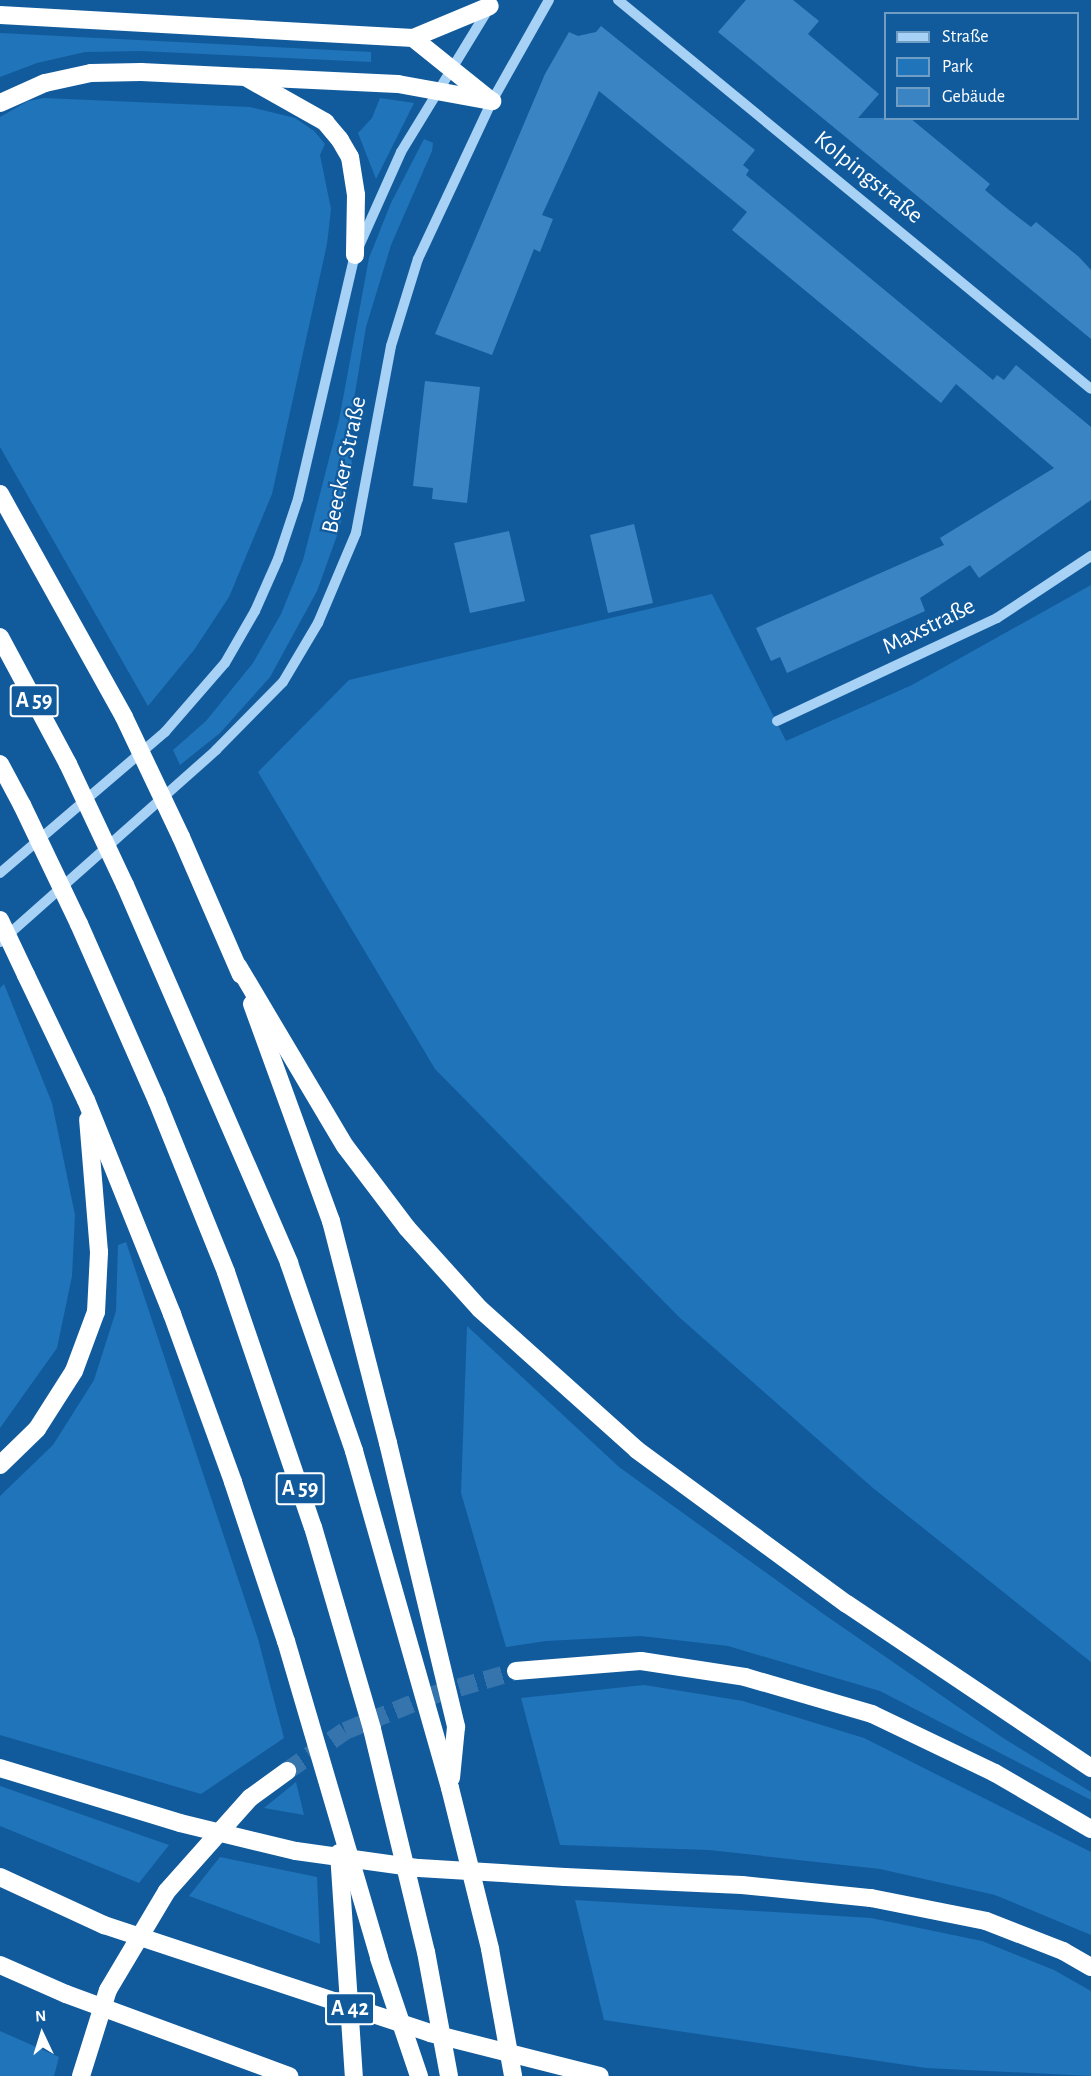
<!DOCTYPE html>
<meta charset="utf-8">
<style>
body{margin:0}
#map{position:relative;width:1091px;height:2076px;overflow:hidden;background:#115b9d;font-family:"Alegreya Sans",sans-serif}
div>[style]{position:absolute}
.green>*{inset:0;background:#2074ba}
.building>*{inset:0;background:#3a84c4}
.highway-tunnel>*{height:18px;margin-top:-9px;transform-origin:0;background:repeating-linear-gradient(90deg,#3574ac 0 18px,transparent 0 27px)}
.minor>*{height:10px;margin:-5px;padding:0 5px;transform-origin:5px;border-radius:5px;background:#a7d1f5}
.highway>*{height:18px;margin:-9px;padding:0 9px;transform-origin:9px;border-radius:9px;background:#fff}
.highway-bridge>*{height:18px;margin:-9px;padding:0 9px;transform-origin:9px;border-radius:9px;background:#fff}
span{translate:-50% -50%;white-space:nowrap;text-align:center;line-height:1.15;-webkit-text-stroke:4.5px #115b9d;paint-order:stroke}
.shield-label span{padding:2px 4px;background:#115b9d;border:2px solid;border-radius:4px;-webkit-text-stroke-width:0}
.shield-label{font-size:22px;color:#fff;font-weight:700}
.street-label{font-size:24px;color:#fff}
.legend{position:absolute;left:884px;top:12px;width:195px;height:108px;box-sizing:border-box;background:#115b9d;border:2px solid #709dc4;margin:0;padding:8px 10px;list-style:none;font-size:18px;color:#fff}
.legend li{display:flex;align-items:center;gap:12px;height:30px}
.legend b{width:30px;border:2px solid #709dc4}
.north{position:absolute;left:12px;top:2004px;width:60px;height:60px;-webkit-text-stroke:4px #115b9d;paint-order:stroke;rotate:356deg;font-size:16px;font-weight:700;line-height:24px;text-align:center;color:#fff}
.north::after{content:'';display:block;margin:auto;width:21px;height:27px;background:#fff;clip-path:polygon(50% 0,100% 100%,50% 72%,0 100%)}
</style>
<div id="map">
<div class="green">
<i style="clip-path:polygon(0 33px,371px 52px,371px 62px,140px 51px,85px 52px,37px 63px,0 77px)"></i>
<i style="clip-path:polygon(44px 98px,250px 107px,295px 118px,314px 131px,325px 144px,320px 155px,331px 209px,327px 244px,272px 494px,229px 597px,194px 650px,148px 706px,0 447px,0 117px,28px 101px)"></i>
<i style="clip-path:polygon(380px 98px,414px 103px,376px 179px,358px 133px,372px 118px)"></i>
<i style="clip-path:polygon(424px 139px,433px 143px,432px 151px,391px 245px,366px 327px,351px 417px,352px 473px,339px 530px,317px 591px,270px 677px,220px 733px,180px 765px,173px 750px,206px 721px,253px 663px,281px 614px,303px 560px,339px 420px,369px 258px,391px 203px)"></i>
<i style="clip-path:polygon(1091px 585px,1091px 1662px,873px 1488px,679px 1317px,435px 1069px,258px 772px,349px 680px,712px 594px,786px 741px,912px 685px)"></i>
<i style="clip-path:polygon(4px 984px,52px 1103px,75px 1215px,72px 1276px,57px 1348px,0 1428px,0 988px)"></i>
<i style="clip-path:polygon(126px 1242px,258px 1639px,284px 1738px,201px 1794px,0 1735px,0 1496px,53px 1445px,94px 1380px,116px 1311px,118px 1245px)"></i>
<i style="clip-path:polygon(467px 1326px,619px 1467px,822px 1613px,1003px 1738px,1091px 1792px,1091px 1800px,880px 1691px,728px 1646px,641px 1636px,546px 1641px,506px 1647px,461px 1493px)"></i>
<i style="clip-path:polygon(644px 1685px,743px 1701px,864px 1738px,1091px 1852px,1091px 1935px,995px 1895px,880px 1869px,709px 1850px,560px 1845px,521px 1698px)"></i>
<i style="clip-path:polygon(296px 1782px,304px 1815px,264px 1808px)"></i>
<i style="clip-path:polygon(0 1786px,169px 1845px,139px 1883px,0 1826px)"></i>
<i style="clip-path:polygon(220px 1857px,317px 1877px,320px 1944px,189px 1896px)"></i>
<i style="clip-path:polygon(575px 1900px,871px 1918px,982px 1941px,1054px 1970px,1091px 1991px,1091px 2076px,926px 2068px,604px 2020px)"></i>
<i style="clip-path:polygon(0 2031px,59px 2057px,54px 2076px,0 2076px)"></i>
</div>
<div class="building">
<i style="clip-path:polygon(746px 0,793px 0,819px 21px,808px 34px,879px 94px,858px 118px,910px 118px,990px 184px,985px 190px,1009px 210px,1031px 227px,1036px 222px,1079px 257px,1091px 270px,1091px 339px,718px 32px)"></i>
<i style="clip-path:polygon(601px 26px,755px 150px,743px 165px,749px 170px,746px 175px,993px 380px,997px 375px,1004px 380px,1016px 365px,1091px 427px,1091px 500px,979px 578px,970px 565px,920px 598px,925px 611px,787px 673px,780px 657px,771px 661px,756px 628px,944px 545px,940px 538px,1054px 468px,956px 384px,941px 403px,732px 230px,747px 212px,599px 91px,542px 215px,553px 219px,540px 252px,534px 249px,492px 355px,435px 334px,545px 74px,569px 32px,578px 36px,596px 32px)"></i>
<i style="clip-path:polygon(425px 381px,480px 387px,467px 503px,432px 499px,433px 488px,413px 486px)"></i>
<i style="clip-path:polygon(634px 524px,653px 603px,608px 613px,590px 535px)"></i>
<i style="clip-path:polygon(509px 531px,525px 601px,470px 613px,454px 543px)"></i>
</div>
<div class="highway-tunnel">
<i style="left:287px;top:1771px;width:70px;rotate:-34.6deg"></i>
<i style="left:345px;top:1731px;width:95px;rotate:-22.2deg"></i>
<i style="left:433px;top:1695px;width:86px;rotate:-16.1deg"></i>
</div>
<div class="minor">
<i style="left:618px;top:0;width:612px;rotate:39.43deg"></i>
<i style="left:777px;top:721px;width:243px;rotate:-25.1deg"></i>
<i style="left:997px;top:618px;width:113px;rotate:-33.4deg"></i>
<i style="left:0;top:873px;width:217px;rotate:-40.5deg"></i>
<i style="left:165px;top:732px;width:91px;rotate:-49deg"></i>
<i style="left:225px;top:663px;width:60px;rotate:-60deg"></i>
<i style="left:255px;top:611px;width:57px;rotate:-66.1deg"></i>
<i style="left:278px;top:559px;width:63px;rotate:-71.6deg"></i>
<i style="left:298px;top:499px;width:251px;rotate:-76.9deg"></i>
<i style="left:355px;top:255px;width:113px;rotate:-65.9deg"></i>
<i style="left:401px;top:152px;width:171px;rotate:-58.6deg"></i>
<i style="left:0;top:942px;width:289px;rotate:-41.6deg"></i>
<i style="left:216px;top:750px;width:95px;rotate:-45.4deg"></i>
<i style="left:283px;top:682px;width:69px;rotate:-59.3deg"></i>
<i style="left:318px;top:623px;width:98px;rotate:-67.1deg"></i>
<i style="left:356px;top:533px;width:190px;rotate:-79.4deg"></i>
<i style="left:391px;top:346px;width:91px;rotate:-72.8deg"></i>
<i style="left:418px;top:259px;width:174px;rotate:-64.9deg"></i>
<i style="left:492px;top:101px;width:116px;rotate:-60.6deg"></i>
</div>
<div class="highway">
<i style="left:0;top:15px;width:414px;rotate:3.2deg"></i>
<i style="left:413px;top:38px;width:83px;rotate:-22.6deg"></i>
<i style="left:413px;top:38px;width:99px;rotate:38.8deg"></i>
<i style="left:247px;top:78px;width:90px;rotate:29.4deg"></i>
<i style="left:325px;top:122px;width:23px;rotate:50deg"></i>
<i style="left:340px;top:140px;width:20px;rotate:60deg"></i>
<i style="left:350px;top:157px;width:38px;rotate:81deg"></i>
<i style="left:356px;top:195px;width:60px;rotate:91deg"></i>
<i style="left:0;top:103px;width:49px;rotate:-24deg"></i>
<i style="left:45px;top:83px;width:47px;rotate:-12.3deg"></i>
<i style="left:91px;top:73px;width:50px;rotate:-1.1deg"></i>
<i style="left:141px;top:72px;width:257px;rotate:2.7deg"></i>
<i style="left:398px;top:84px;width:96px;rotate:10.3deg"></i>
<i style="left:0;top:494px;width:255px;rotate:60.9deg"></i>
<i style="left:0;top:637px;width:144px;rotate:61.8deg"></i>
<i style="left:0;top:764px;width:47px;rotate:61.8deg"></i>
<i style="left:181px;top:837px;width:150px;rotate:66.5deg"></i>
<i style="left:125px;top:885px;width:412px;rotate:66.5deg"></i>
<i style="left:289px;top:1263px;width:199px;rotate:70.9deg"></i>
<i style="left:354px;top:1451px;width:350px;rotate:74.1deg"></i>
<i style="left:450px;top:1788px;width:166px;rotate:76deg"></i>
<i style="left:490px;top:1949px;width:129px;rotate:79.7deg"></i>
<i style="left:79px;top:924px;width:193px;rotate:66.2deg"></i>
<i style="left:157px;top:1101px;width:184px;rotate:68deg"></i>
<i style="left:226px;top:1272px;width:269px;rotate:71.2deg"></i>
<i style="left:313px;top:1527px;width:210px;rotate:73.7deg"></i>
<i style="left:372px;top:1729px;width:229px;rotate:76.4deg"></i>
<i style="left:426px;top:1952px;width:126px;rotate:79.5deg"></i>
<i style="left:238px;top:966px;width:209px;rotate:59.3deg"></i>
<i style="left:345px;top:1146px;width:103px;rotate:52.9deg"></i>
<i style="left:407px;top:1228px;width:109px;rotate:48deg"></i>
<i style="left:480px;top:1309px;width:211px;rotate:41.9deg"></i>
<i style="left:637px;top:1450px;width:260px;rotate:36.3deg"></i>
<i style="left:847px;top:1604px;width:294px;rotate:33.9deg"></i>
<i style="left:26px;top:975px;width:139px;rotate:64.4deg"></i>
<i style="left:86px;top:1100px;width:231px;rotate:68.1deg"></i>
<i style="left:172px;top:1314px;width:179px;rotate:70deg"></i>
<i style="left:233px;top:1482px;width:168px;rotate:71.6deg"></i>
<i style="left:286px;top:1641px;width:330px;rotate:73.6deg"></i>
<i style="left:379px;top:1958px;width:125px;rotate:71.3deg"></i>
<i style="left:252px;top:1004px;width:231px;rotate:70deg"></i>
<i style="left:331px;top:1221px;width:229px;rotate:75.6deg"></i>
<i style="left:388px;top:1443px;width:292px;rotate:76.5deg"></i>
<i style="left:456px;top:1727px;width:51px;rotate:95.6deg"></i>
<i style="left:0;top:1465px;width:52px;rotate:-44.2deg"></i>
<i style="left:37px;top:1429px;width:69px;rotate:-57.5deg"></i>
<i style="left:74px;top:1371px;width:63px;rotate:-69.6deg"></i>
<i style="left:96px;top:1312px;width:60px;rotate:-87.1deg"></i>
<i style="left:99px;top:1252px;width:133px;rotate:-94.7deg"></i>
<i style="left:516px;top:1671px;width:125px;rotate:-4.6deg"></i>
<i style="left:641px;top:1661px;width:105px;rotate:8.7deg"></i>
<i style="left:745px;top:1677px;width:132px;rotate:16.2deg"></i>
<i style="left:872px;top:1714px;width:136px;rotate:25.6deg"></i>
<i style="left:995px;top:1773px;width:111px;rotate:30.3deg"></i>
<i style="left:0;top:1768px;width:188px;rotate:17deg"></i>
<i style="left:339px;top:1853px;width:224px;rotate:86.2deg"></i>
<i style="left:0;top:1877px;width:115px;rotate:24.8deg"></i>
<i style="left:565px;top:1877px;width:177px;rotate:2.6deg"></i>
<i style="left:742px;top:1885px;width:130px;rotate:5.8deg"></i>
<i style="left:871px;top:1898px;width:117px;rotate:11.3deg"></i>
<i style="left:986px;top:1921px;width:83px;rotate:21.3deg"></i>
<i style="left:1063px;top:1951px;width:32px;rotate:30deg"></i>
<i style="left:0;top:1965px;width:72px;rotate:23.7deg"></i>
<i style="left:81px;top:2076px;width:90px;rotate:-72.6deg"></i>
<i style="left:108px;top:1990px;width:115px;rotate:-59.2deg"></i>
<i style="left:167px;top:1891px;width:125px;rotate:-48.3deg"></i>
<i style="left:250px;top:1798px;width:46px;rotate:-36.1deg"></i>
</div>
<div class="highway-bridge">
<i style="left:124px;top:717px;width:133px;rotate:64.6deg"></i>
<i style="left:68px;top:764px;width:134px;rotate:64.8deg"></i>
<i style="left:22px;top:805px;width:132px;rotate:64.4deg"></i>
<i style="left:0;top:920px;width:61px;rotate:64.7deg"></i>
<i style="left:180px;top:1823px;width:119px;rotate:13.6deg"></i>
<i style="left:296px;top:1851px;width:124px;rotate:7.9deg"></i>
<i style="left:419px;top:1868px;width:146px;rotate:3.5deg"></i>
<i style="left:104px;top:1925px;width:343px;rotate:18.3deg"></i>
<i style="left:430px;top:2033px;width:175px;rotate:14.2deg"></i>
<i style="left:66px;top:1994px;width:238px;rotate:20.2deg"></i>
</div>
<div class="shield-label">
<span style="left:34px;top:701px">A 59</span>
<span style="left:300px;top:1489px">A 59</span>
<span style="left:350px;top:2009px">A 42</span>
</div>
<div class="street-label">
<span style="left:868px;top:178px;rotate:39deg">Kolpingstraße</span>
<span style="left:345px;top:465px;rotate:-78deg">Beecker Straße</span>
<span style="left:929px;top:627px;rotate:-26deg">Maxstraße</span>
</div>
<ul class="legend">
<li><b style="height:8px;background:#a7d1f5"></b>Straße</li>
<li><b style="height:16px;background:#2074ba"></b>Park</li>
<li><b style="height:16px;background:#3a84c4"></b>Gebäude</li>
</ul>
<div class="north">N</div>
</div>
